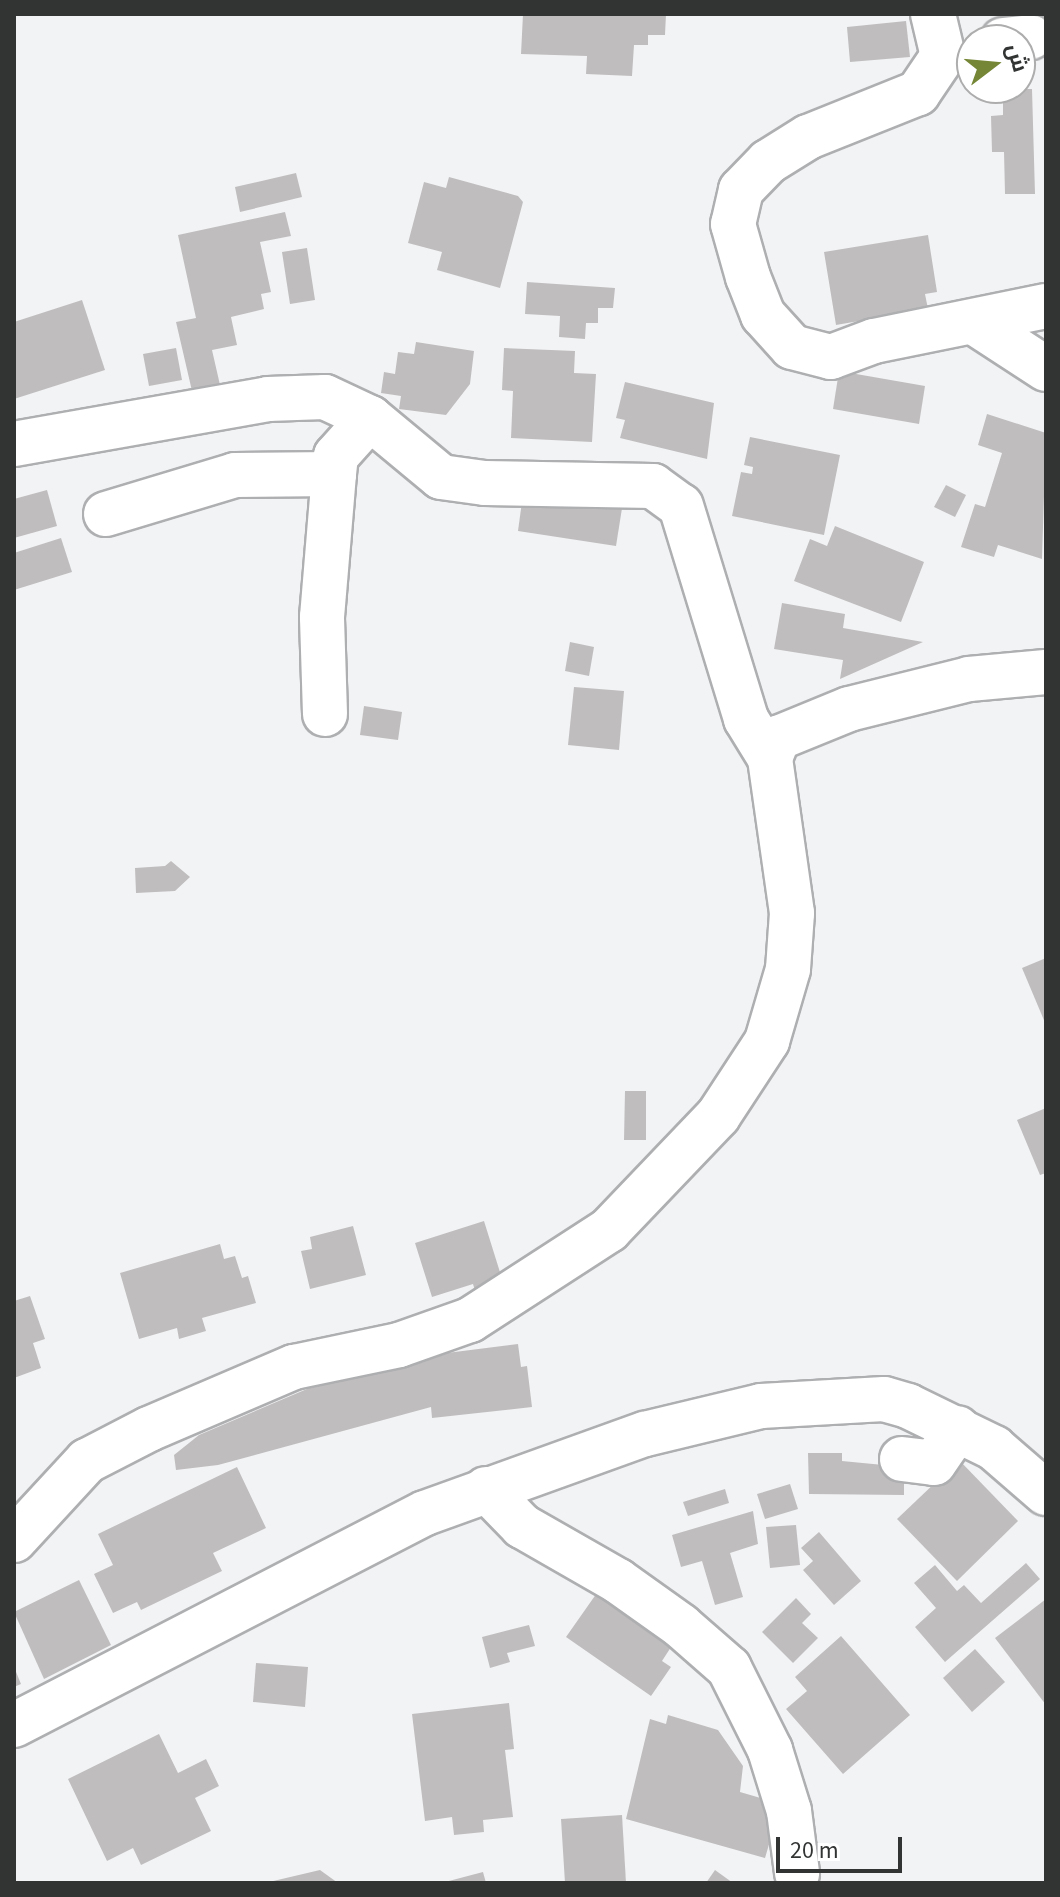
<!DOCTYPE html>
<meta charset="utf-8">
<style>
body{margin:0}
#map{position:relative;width:1060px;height:1897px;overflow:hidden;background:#f2f3f5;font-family:"Source Sans 3",Cairo,sans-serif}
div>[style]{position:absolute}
.building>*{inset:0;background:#c0bdbe}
.roads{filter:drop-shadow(2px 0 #aeafb1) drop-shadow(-2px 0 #aeafb1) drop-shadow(0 2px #aeafb1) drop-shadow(0 -2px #aeafb1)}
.street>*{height:44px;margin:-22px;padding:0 22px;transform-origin:22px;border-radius:22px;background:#fff}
.secondary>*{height:44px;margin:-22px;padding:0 22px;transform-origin:22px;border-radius:22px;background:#fff}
span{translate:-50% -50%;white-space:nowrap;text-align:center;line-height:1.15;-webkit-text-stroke:8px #fff;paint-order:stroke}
.frame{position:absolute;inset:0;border:16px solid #323333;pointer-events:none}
.north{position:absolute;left:956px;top:24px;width:80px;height:80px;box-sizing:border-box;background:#fff;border:2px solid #adadad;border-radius:50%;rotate:74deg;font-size:22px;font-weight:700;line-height:32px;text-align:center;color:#323333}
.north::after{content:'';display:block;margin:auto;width:28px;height:36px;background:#758636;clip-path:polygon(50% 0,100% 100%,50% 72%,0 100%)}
.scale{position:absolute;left:776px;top:1837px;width:126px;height:36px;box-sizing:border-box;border:4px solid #323333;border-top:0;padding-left:10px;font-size:24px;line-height:28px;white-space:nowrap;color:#323333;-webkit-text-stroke:6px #fff;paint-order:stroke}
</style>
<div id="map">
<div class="building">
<i style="clip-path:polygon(523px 14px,666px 14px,665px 35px,648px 35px,648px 45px,634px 45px,632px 76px,586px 74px,587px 56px,521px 54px)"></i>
<i style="clip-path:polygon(906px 21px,910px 57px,850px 62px,847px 27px)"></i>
<i style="clip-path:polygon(1003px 89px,1032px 89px,1035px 194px,1005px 194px,1004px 152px,992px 152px,991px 116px,1003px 115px)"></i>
<i style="clip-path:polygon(296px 173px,302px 197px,240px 212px,235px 187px)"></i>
<i style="clip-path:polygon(449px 177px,518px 196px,523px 202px,500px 288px,437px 270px,442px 252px,408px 243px,424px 182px,446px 188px)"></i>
<i style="clip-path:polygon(285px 212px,291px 236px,260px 242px,271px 292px,261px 294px,264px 309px,231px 317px,237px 345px,212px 350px,220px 385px,192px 391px,176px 322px,196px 318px,178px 235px)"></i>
<i style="clip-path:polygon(928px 235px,937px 292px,925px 294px,928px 309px,836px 325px,824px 252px)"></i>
<i style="clip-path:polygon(307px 248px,315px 300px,290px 304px,282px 252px)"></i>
<i style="clip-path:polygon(527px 282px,615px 288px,613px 308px,598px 308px,598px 323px,586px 323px,585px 339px,559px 337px,560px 316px,525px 314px)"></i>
<i style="clip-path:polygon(82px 300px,105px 370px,14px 399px,14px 322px)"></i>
<i style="clip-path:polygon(416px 342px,474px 351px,470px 384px,446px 415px,399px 409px,401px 396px,381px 393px,384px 372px,395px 374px,398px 352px,414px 354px)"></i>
<i style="clip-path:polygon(176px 348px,182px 380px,149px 386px,143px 354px)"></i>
<i style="clip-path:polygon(504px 348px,575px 351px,574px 373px,596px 374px,592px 442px,511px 438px,513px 391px,502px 390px)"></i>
<i style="clip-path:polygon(839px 371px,925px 386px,919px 424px,833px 409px)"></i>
<i style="clip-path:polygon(625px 382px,714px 403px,707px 459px,620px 438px,625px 420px,616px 418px)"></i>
<i style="clip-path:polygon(987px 414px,1046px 433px,1042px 559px,998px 545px,994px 557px,961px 547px,975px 504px,985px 507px,1002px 453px,978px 445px)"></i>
<i style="clip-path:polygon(750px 437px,840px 455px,824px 535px,732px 516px,741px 472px,752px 474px,753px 467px,744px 465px)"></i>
<i style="clip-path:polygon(946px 485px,966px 495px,955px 517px,934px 507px)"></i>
<i style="clip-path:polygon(524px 487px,623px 502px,616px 546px,518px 531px)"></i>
<i style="clip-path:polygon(47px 490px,57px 526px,14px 538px,14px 499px)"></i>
<i style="clip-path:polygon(835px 526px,924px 562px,901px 622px,794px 581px,810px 539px,827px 546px)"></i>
<i style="clip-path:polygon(61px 538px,72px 572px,14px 590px,14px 553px)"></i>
<i style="clip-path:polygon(782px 603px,845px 614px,843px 628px,923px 642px,840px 679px,843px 660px,774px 649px)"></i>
<i style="clip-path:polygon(570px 642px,594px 647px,589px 676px,565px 671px)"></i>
<i style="clip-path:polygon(574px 687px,624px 691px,619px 750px,568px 745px)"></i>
<i style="clip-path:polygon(364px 706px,402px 712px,398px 740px,360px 735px)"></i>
<i style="clip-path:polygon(171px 861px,190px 877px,175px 891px,136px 893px,135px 868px,165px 866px)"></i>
<i style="clip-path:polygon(1046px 958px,1046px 1025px,1022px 968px)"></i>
<i style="clip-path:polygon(625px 1091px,646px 1091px,646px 1140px,624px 1140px)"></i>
<i style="clip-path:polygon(1046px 1108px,1046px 1173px,1040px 1175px,1017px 1120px)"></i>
<i style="clip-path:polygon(484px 1221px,504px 1285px,476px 1294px,473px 1284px,432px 1297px,415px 1243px)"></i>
<i style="clip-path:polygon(353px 1226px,366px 1275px,310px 1289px,301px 1251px,312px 1249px,310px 1237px)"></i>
<i style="clip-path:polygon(220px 1244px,224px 1259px,235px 1256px,242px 1278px,248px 1276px,256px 1303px,202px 1318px,206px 1331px,179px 1339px,177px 1328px,139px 1339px,120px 1273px)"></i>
<i style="clip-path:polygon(30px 1296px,45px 1339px,33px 1343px,41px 1368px,14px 1378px,14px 1301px)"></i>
<i style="clip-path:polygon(518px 1344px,521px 1367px,527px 1366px,532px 1407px,432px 1418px,431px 1407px,218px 1465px,176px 1470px,174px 1455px,199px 1435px,368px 1363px)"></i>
<i style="clip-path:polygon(808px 1453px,842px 1453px,842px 1461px,904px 1467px,904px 1495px,809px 1494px)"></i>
<i style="clip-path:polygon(959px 1460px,1018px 1521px,957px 1581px,897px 1519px)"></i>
<i style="clip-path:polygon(237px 1467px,266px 1528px,213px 1553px,222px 1571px,141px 1610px,137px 1602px,113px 1613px,94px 1574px,113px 1565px,98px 1534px)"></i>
<i style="clip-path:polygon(790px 1484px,798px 1509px,765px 1519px,757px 1494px)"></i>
<i style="clip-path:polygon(725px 1489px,729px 1503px,688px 1516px,683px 1502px)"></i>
<i style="clip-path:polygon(753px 1511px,758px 1544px,730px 1553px,743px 1597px,715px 1605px,702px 1561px,681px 1567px,672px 1535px)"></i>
<i style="clip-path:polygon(796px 1525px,800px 1565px,770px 1568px,766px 1527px)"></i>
<i style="clip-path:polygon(819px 1532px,861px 1581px,834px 1605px,803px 1570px,813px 1561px,801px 1548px)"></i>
<i style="clip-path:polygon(1026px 1563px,1040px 1579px,945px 1662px,915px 1627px,936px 1608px,914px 1583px,935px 1565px,957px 1591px,964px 1585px,981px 1603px)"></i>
<i style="clip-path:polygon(79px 1580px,111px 1645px,44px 1679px,14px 1612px)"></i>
<i style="clip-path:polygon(599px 1590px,673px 1644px,662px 1661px,671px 1667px,651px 1696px,566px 1637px)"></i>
<i style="clip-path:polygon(796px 1598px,811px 1614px,802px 1623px,818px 1638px,793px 1663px,762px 1632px)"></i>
<i style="clip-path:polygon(1046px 1599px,1046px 1705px,995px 1638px)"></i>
<i style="clip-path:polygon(529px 1625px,535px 1646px,507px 1653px,510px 1662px,490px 1668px,482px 1637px)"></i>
<i style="clip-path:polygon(841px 1636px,910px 1715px,843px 1774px,786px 1709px,807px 1691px,795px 1677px)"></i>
<i style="clip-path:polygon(975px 1649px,1005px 1682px,972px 1712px,943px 1678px)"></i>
<i style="clip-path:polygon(256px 1663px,308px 1667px,305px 1707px,253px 1702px)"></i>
<i style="clip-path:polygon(14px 1667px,21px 1684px,14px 1687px)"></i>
<i style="clip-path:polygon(509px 1703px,514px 1749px,505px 1750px,513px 1817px,483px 1820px,484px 1832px,454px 1835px,452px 1817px,425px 1821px,412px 1714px)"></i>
<i style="clip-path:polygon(668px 1715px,718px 1730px,743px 1766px,740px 1792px,781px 1804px,765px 1858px,626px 1819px,650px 1719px,666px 1724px)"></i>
<i style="clip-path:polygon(159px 1734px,178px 1773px,206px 1759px,219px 1786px,195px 1798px,211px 1831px,141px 1865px,133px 1848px,107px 1861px,68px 1779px)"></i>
<i style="clip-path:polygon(622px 1815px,626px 1883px,565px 1883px,561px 1819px)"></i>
<i style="clip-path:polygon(320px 1870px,338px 1883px,270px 1883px,269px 1882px)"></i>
<i style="clip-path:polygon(715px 1870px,733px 1883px,706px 1883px)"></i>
<i style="clip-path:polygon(483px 1872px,486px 1883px,445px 1883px,445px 1882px)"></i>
</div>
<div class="roads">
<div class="street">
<i style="left:933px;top:14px;width:43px;rotate:76.6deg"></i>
<i style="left:943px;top:56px;width:45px;rotate:124deg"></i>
<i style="left:918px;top:93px;width:118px;rotate:158.2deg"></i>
<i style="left:808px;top:137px;width:47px;rotate:148deg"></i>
<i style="left:768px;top:162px;width:39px;rotate:134deg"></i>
<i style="left:741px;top:190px;width:35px;rotate:103deg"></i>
<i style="left:733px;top:224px;width:55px;rotate:74.2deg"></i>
<i style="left:748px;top:277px;width:41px;rotate:68.5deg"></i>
<i style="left:763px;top:315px;width:43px;rotate:47.8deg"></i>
<i style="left:792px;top:347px;width:40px;rotate:14.4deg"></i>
<i style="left:831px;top:357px;width:46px;rotate:-20.4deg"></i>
<i style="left:874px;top:341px;width:176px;rotate:-11.5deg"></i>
<i style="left:1003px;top:40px;width:28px;rotate:-6deg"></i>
<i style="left:977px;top:324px;width:82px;rotate:33.1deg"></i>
<i style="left:14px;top:444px;width:258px;rotate:-10deg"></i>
<i style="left:268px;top:399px;width:57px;rotate:-2deg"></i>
<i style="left:325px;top:397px;width:50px;rotate:25deg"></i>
<i style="left:370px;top:418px;width:92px;rotate:39.7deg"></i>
<i style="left:441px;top:477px;width:44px;rotate:7.8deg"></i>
<i style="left:485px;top:483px;width:168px;rotate:1deg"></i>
<i style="left:653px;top:486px;width:34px;rotate:36deg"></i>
<i style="left:681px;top:506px;width:223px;rotate:73deg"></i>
<i style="left:746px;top:719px;width:46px;rotate:58.4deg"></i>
<i style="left:106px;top:514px;width:135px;rotate:-16.8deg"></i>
<i style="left:235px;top:475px;width:99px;rotate:-0.6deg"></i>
<i style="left:334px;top:474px;width:18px;rotate:-84deg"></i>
<i style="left:336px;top:456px;width:51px;rotate:-48.2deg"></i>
<i style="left:325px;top:714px;width:97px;rotate:-91.8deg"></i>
<i style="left:322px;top:617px;width:144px;rotate:-85.2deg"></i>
<i style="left:902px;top:1459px;width:32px;rotate:7deg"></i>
<i style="left:934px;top:1463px;width:42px;rotate:-55.6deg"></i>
<i style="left:486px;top:1489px;width:52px;rotate:45.8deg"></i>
<i style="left:522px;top:1526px;width:111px;rotate:29.8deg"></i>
<i style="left:618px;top:1581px;width:77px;rotate:35.5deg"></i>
<i style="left:681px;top:1626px;width:64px;rotate:41.2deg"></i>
<i style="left:729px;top:1668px;width:92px;rotate:63.4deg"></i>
<i style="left:770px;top:1750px;width:64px;rotate:72.7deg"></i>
<i style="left:789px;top:1811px;width:63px;rotate:82.6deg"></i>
<i style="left:14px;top:1540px;width:108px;rotate:-47.3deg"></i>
<i style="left:87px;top:1461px;width:70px;rotate:-27.3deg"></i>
<i style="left:149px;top:1429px;width:158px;rotate:-23.2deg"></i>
<i style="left:294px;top:1367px;width:107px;rotate:-11.8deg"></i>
<i style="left:399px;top:1345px;width:75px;rotate:-19.4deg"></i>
<i style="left:470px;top:1320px;width:166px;rotate:-32.9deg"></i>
<i style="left:609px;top:1230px;width:158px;rotate:-46.3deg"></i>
<i style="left:718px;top:1116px;width:90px;rotate:-56.8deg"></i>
<i style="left:767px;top:1041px;width:75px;rotate:-73.7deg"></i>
<i style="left:788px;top:969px;width:56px;rotate:-85.9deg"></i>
<i style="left:792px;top:913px;width:157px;rotate:-98.1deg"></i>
<i style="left:770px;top:758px;width:22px;rotate:-68deg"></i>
<i style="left:778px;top:738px;width:77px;rotate:-22.2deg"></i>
<i style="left:849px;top:709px;width:124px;rotate:-14deg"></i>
<i style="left:969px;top:679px;width:77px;rotate:-5.2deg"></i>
</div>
<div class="secondary">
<i style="left:14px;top:1725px;width:462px;rotate:-27.3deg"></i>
<i style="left:425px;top:1513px;width:234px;rotate:-19.8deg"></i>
<i style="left:645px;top:1434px;width:119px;rotate:-13.6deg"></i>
<i style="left:761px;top:1406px;width:123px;rotate:-3.3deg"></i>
<i style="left:884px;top:1399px;width:25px;rotate:16deg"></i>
<i style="left:908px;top:1406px;width:96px;rotate:26deg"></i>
<i style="left:994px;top:1448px;width:69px;rotate:40.9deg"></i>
</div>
</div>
<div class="frame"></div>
<div class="north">ش</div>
<div class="scale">20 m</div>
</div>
